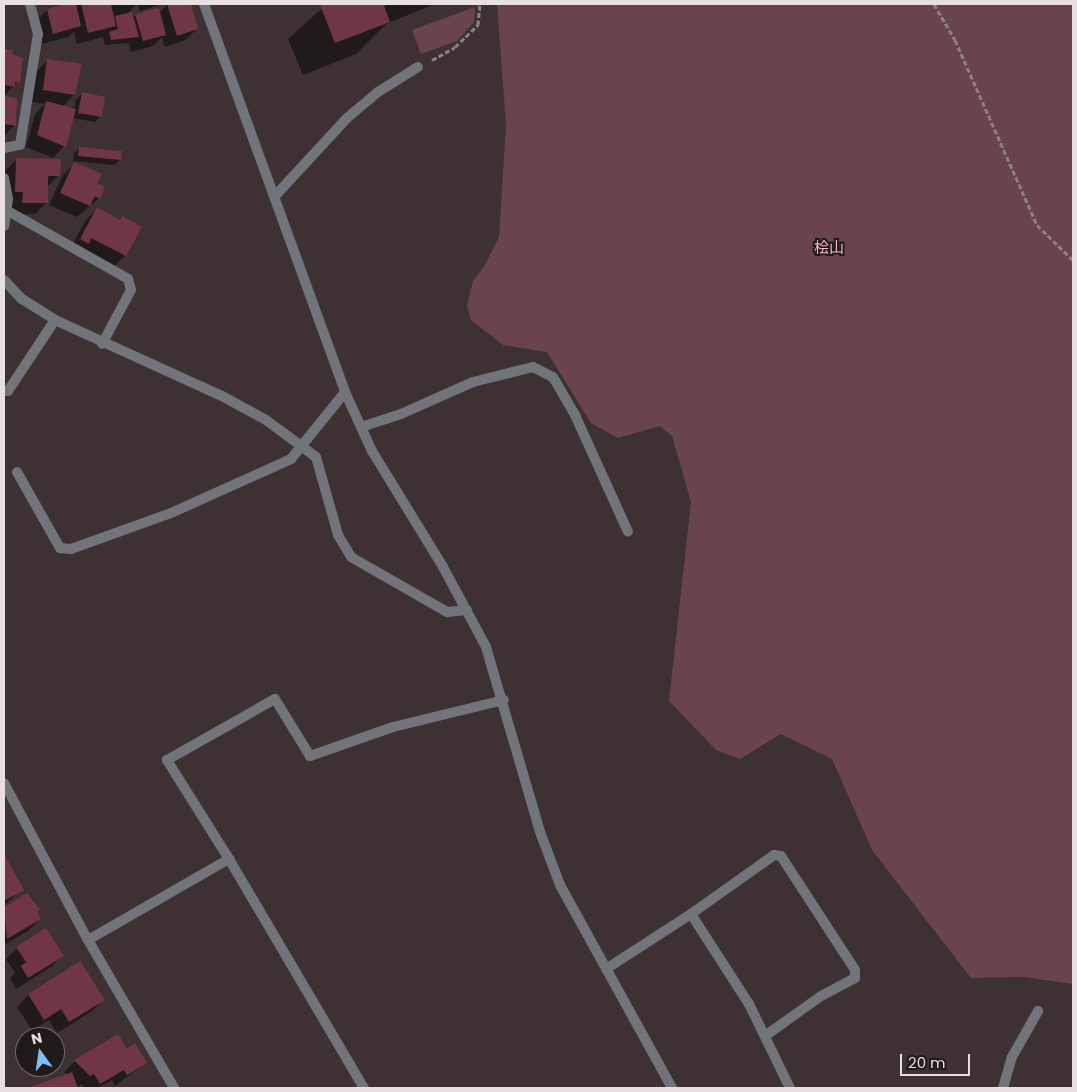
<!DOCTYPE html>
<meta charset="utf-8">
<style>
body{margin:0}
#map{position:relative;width:1077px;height:1092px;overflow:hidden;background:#3e3133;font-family:Poppins,"Noto Sans JP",sans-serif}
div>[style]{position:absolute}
.green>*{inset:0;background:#6a444c}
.shadow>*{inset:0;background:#0007}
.building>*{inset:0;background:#713644}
.path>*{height:3px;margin-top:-1.5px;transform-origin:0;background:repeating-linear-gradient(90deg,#8d8283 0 5px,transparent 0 7.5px)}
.service>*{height:10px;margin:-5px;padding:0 5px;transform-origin:5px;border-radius:5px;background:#717579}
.minor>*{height:10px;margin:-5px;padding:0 5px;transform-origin:5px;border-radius:5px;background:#717579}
span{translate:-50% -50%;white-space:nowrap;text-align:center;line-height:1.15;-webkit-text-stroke:4px #201a1b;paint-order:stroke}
.park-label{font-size:15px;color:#f6bbc5}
.frame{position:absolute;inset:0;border:5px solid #e7dfe0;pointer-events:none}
.north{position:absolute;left:15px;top:1027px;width:50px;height:50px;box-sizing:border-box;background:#201a1b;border:1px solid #70696a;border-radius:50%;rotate:346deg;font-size:14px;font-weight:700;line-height:20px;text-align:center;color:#e7dfe0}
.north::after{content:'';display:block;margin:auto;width:18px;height:22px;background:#7bbef8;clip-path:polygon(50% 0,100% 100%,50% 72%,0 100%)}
.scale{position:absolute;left:900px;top:1054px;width:70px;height:22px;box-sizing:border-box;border:2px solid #e7dfe0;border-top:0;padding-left:6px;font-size:15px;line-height:18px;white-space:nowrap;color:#e7dfe0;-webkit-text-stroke:4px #201a1b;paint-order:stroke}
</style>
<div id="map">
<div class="green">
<i style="clip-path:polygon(497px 4px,1073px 4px,1073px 984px,1024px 977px,971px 978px,872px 850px,832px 759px,781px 734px,740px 759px,716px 750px,669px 701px,691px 502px,672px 436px,660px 426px,618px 438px,591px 423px,547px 352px,503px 345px,471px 320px,467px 306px,473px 281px,484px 267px,499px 237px,506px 125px)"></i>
<i style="clip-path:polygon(475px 7px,474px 22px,457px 41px,421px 54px,412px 30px)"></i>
</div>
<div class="shadow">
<i style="clip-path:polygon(70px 4px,137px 4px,126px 15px,132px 19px,136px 15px,159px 13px,168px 4px,189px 4px,197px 29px,185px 40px,165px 47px,162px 37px,153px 46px,131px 52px,129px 43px,105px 45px,103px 37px,77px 44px,74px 32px,68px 37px,42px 44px,36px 21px,47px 10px)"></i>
<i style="clip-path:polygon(138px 4px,163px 4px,140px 11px)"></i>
<i style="clip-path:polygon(327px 4px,435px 4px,386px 24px,356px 54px,303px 75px,288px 39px)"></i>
<i style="clip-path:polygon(4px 50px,11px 51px,18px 82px,4px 96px)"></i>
<i style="clip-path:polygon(48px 60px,81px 66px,74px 95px,62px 107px,74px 110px,76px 99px,82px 94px,100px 117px,95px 122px,73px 118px,64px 146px,53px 158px,26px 147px,35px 114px,45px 104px,32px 102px,36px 72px)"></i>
<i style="clip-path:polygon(4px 97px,15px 99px,14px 110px,17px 110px,14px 126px,4px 136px)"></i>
<i style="clip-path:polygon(80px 148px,120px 160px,114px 165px,73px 161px,74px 153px)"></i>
<i style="clip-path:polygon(17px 159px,59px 175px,47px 187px,46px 203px,35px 214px,11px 214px,4px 203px,5px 171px)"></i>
<i style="clip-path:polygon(75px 163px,99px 198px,77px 217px,49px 205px,63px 175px)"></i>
<i style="clip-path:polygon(97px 209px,118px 221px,122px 217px,140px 227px,125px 256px,113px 267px,69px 250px,86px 220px)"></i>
<i style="clip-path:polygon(4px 858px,22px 889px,4px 905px)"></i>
<i style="clip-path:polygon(27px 895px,40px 919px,28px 931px,4px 945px,4px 908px)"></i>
<i style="clip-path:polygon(17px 948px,63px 955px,51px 967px,16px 989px,10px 978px,15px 973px,6px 959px)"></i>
<i style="clip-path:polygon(80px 963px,103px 1000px,92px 1011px,57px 1033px,49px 1020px,32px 1030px,17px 1007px,28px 995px)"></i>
<i style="clip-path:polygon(127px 1050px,145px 1063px,115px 1086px,112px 1080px,98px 1088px,84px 1088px,82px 1084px,77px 1088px,31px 1088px,67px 1075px,64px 1072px,75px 1061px)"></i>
</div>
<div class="building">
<i style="clip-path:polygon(65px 4px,76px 4px,81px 26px,53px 34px,47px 9px)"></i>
<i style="clip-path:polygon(81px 4px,111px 4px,116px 26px,88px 33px)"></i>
<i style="clip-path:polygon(167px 4px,191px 4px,198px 29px,177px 36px)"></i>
<i style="clip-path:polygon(324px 4px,389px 4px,384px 6px,390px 22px,335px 43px,320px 5px)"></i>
<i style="clip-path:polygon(159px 8px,166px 35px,143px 41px,135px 14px)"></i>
<i style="clip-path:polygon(132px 12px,139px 37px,111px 40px,109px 32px,118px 29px,115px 16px)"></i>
<i style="clip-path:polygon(4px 49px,13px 50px,12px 54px,23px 58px,20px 83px,15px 82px,15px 87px,4px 85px)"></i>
<i style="clip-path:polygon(47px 59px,82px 64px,75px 95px,43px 90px)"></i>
<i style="clip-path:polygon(82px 92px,105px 97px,102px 117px,78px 113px)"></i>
<i style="clip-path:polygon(4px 96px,17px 98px,16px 126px,4px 124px)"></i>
<i style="clip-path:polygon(46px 101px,76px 109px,66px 147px,37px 135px)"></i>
<i style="clip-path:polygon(79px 147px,122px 151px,121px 160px,78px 156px)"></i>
<i style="clip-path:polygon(16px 158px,61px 159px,60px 176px,48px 176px,48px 203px,22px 203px,23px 192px,15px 192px)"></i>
<i style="clip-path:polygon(74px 162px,102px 174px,97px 183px,105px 187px,100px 199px,95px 196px,90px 206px,60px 193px)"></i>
<i style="clip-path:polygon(97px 207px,120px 220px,122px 216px,142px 227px,126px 256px,91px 238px,89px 244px,80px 239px)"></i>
<i style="clip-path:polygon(4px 854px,24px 890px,4px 901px)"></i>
<i style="clip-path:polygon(27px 893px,40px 910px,37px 912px,41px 919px,7px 939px,4px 907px)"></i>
<i style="clip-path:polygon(46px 928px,64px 956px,28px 978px,21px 966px,26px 962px,16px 947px)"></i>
<i style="clip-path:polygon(80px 961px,105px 1000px,69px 1022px,61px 1009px,44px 1020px,28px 994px)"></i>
<i style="clip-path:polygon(118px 1034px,127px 1049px,135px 1043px,147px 1063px,127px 1075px,124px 1070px,100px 1084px,94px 1074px,90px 1076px,74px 1060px)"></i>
<i style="clip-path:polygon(72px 1072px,78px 1088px,28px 1088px)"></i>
</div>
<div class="path">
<i style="left:934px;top:4px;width:42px;rotate:59.7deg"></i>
<i style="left:955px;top:40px;width:202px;rotate:66.1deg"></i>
<i style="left:1037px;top:225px;width:50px;rotate:44.2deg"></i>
<i style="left:432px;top:60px;width:26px;rotate:-29deg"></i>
<i style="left:455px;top:47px;width:32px;rotate:-44deg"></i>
<i style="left:478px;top:25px;width:21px;rotate:-85deg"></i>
</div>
<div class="service">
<i style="left:1003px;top:1088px;width:32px;rotate:-74deg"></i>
<i style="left:1012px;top:1057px;width:53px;rotate:-60.5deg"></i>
</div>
<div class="minor">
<i style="left:204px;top:4px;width:413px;rotate:70deg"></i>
<i style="left:345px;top:392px;width:65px;rotate:65.4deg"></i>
<i style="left:372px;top:451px;width:136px;rotate:58.5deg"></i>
<i style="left:443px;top:567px;width:91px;rotate:61.7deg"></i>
<i style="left:486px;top:647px;width:193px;rotate:73.7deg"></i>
<i style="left:540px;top:832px;width:57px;rotate:69.3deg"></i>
<i style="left:560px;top:885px;width:232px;rotate:61.1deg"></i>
<i style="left:4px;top:148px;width:16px;rotate:-11deg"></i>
<i style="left:20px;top:145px;width:112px;rotate:-80.8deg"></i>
<i style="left:38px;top:34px;width:31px;rotate:-105deg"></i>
<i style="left:4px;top:178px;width:21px;rotate:79deg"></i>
<i style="left:8px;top:199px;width:27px;rotate:98deg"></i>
<i style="left:275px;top:196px;width:106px;rotate:-47.3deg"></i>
<i style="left:347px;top:118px;width:40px;rotate:-40deg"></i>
<i style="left:378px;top:92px;width:47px;rotate:-32deg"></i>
<i style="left:8px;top:211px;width:138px;rotate:29.5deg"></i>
<i style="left:128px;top:279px;width:11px;rotate:75deg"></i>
<i style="left:131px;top:290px;width:61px;rotate:118.2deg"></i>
<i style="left:4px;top:280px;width:26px;rotate:47deg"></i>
<i style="left:22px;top:299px;width:39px;rotate:32deg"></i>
<i style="left:55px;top:320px;width:183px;rotate:24.5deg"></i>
<i style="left:222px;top:396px;width:50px;rotate:28.6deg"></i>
<i style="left:266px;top:420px;width:62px;rotate:36.5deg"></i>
<i style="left:316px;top:457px;width:81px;rotate:74.2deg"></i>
<i style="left:338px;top:535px;width:26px;rotate:59deg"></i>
<i style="left:351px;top:557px;width:111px;rotate:29.8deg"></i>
<i style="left:447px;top:612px;width:20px;rotate:-6deg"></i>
<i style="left:8px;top:391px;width:85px;rotate:-56.5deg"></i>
<i style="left:361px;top:427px;width:42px;rotate:-18deg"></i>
<i style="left:401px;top:414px;width:79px;rotate:-24deg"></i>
<i style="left:473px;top:382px;width:62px;rotate:-14deg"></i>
<i style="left:533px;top:367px;width:22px;rotate:27deg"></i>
<i style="left:553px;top:377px;width:44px;rotate:59.9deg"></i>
<i style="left:575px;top:415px;width:128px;rotate:65.6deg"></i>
<i style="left:17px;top:472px;width:87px;rotate:60.5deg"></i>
<i style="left:60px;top:548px;width:11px;rotate:5deg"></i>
<i style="left:71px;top:549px;width:106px;rotate:-19.8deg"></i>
<i style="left:171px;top:513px;width:132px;rotate:-24.2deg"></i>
<i style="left:291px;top:459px;width:86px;rotate:-51.1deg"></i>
<i style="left:4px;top:783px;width:178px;rotate:61.9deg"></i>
<i style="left:88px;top:940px;width:171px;rotate:59.8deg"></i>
<i style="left:229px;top:859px;width:117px;rotate:-122.1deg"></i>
<i style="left:167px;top:760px;width:124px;rotate:-29.5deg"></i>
<i style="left:275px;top:699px;width:67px;rotate:58.4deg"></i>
<i style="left:310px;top:756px;width:88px;rotate:-19.3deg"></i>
<i style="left:393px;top:727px;width:114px;rotate:-13.7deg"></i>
<i style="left:691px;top:914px;width:102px;rotate:-35.4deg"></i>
<i style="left:774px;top:855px;width:7px;rotate:8deg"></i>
<i style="left:781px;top:856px;width:136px;rotate:57deg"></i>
<i style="left:855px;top:970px;width:8px;rotate:90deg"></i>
<i style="left:855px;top:978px;width:38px;rotate:152deg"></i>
<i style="left:821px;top:996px;width:69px;rotate:144.5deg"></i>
<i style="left:88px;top:940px;width:163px;rotate:-29.9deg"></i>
<i style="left:229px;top:859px;width:266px;rotate:59.5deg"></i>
<i style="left:606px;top:969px;width:101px;rotate:-32.9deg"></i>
<i style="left:691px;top:914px;width:107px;rotate:57.2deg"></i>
<i style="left:749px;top:1004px;width:93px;rotate:64deg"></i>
</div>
<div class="park-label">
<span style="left:829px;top:248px">桧山</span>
</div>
<div class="frame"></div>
<div class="north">N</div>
<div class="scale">20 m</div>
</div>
